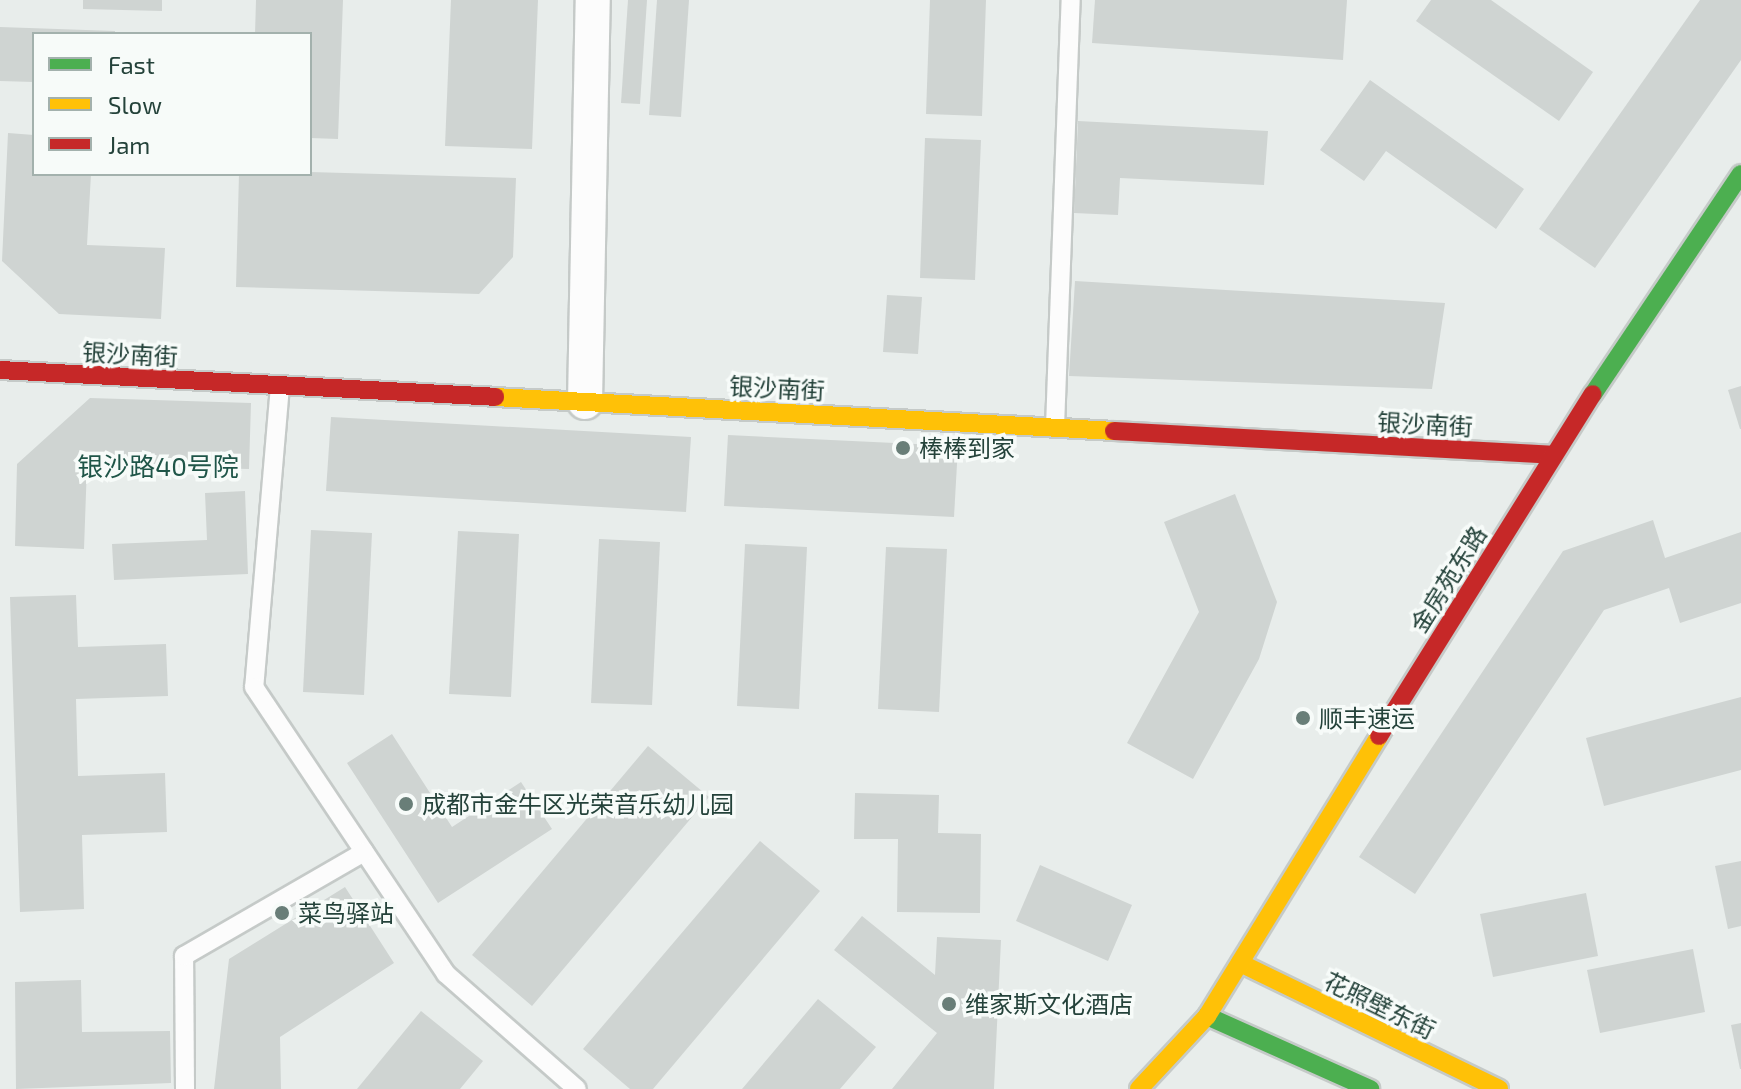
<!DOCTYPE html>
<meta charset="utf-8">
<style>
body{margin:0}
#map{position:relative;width:1741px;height:1089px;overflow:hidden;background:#e8edeb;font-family:"Exo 2","Noto Sans SC",sans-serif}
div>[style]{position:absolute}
.building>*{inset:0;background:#cfd4d2}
.roads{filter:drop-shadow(2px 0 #c5cac8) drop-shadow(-2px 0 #c5cac8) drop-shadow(0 2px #c5cac8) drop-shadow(0 -2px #c5cac8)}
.lane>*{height:18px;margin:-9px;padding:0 9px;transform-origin:9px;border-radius:9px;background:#fcfcfc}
.street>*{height:34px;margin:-17px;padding:0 17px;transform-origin:17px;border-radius:17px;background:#fcfcfc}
.fast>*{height:18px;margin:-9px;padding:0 9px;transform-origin:9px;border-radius:9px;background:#4caf50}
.slow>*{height:18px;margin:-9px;padding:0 9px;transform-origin:9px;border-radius:9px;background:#ffc107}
.jam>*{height:18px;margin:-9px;padding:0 9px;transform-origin:9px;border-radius:9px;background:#c62828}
.dots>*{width:22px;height:22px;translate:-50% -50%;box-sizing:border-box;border:4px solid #f7fbf9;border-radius:50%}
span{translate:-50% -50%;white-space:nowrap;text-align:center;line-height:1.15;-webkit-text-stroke:7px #f7fbf9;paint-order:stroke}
.street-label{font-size:24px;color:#24423a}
.poi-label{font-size:24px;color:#24423a}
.left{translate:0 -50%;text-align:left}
.neighbourhood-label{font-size:26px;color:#1f5548}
.legend{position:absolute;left:32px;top:32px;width:280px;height:144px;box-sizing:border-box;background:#f7fbf9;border:2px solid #a3b1ad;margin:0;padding:10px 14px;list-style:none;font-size:24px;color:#24423a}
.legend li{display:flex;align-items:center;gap:16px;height:40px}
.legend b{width:40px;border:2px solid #a3b1ad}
</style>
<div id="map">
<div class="building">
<i style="clip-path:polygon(83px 0,162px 0,162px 11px,83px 9px)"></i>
<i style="clip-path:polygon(256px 0,343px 0,338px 139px,310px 138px,310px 34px,255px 34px)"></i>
<i style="clip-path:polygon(451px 0,538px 0,532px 149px,445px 146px)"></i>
<i style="clip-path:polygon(628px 0,647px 0,640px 104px,621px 103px)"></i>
<i style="clip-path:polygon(657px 0,689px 0,681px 117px,649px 115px)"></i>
<i style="clip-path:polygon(930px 0,986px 0,982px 116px,926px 114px)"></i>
<i style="clip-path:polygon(1095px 0,1347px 0,1343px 60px,1092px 43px)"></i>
<i style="clip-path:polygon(1431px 0,1491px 0,1593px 72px,1559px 121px,1416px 21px)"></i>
<i style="clip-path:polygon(1700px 0,1741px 0,1741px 60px,1595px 268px,1539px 229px)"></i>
<i style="clip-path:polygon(0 27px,115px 31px,115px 34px,34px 34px,34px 82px,0 81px)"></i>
<i style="clip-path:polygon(1370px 80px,1524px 189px,1496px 229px,1386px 151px,1364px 181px,1320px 150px)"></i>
<i style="clip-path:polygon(1078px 121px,1268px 131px,1264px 185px,1120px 178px,1118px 215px,1074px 213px)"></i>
<i style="clip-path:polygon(8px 133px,34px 135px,34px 174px,91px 174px,87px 245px,165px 248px,161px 319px,59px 314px,2px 261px)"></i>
<i style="clip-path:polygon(925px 138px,981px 140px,975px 280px,920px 278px)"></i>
<i style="clip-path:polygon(310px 172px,516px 178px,513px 257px,479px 294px,236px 287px,239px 174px)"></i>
<i style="clip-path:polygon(1075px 281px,1445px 303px,1432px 389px,1069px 376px)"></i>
<i style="clip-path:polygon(887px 295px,922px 297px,918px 354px,883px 352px)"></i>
<i style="clip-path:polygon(1741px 386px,1741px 429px,1740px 429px,1728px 390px)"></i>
<i style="clip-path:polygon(90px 398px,251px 403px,249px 469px,87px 465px,84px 549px,15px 546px,17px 464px)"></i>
<i style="clip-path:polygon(331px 417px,691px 437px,686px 512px,326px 491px)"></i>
<i style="clip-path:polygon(728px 435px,958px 446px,954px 517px,724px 506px)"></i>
<i style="clip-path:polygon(245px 491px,248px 574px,114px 580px,112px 544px,207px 540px,205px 493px)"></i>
<i style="clip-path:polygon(1235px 494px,1277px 602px,1259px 659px,1193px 779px,1127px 743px,1199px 612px,1164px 522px)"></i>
<i style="clip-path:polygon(1653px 520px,1665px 558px,1741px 532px,1741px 603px,1680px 623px,1669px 588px,1604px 610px,1415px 894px,1359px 857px,1563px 551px)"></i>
<i style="clip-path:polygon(311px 530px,372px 533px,364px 695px,303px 692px)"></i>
<i style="clip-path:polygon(458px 531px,519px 534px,511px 697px,449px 694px)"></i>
<i style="clip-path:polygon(599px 539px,660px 542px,652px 705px,591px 703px)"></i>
<i style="clip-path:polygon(745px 544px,807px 547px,799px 709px,737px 706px)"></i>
<i style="clip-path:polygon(886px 547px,947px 549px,939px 712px,878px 709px)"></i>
<i style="clip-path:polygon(76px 595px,78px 647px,166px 644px,168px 696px,76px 699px,78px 776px,165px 773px,167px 832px,82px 835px,84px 909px,20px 912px,10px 597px)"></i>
<i style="clip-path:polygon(1741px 697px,1741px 770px,1604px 806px,1586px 738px)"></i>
<i style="clip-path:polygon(392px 734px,452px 827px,521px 782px,552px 829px,438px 903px,347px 763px)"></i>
<i style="clip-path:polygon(648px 746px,709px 797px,532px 1006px,472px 955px)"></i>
<i style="clip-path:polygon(855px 793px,939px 795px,938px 833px,981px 834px,980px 913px,897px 912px,898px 839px,854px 839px)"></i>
<i style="clip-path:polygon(760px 841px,820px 891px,653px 1089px,630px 1089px,583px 1049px)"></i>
<i style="clip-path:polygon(1741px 861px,1741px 926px,1728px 929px,1715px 866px)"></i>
<i style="clip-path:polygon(1040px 865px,1132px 905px,1108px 961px,1016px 921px)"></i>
<i style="clip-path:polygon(345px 887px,394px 963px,280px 1037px,281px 1089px,214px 1089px,229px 959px)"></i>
<i style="clip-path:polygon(1586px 893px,1598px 956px,1493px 977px,1480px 914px)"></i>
<i style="clip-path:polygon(862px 916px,935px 975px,937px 937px,1001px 940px,994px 1089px,892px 1089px,937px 1033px,834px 950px)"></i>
<i style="clip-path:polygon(1693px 949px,1705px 1012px,1600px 1033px,1587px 970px)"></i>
<i style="clip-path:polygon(81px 980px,82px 1032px,170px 1031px,171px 1083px,16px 1089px,15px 982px)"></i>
<i style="clip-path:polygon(818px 999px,876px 1047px,840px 1089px,742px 1089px)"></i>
<i style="clip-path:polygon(421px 1011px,483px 1061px,460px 1089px,357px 1089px)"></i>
<i style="clip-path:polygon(1741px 1023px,1741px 1069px,1740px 1069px,1731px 1025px)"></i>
</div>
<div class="roads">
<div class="lane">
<i style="left:280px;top:386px;width:302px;rotate:94.9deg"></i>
<i style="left:254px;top:687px;width:345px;rotate:56.2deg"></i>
<i style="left:446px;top:974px;width:174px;rotate:41.3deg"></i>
<i style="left:1055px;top:427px;width:427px;rotate:-87.9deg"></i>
<i style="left:185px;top:1089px;width:133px;rotate:-90.4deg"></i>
<i style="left:184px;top:956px;width:208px;rotate:-30deg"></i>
</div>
<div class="street">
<i style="left:585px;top:402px;width:402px;rotate:-88.9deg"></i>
</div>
<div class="fast">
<i style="left:1593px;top:394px;width:265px;rotate:-56.1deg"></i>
<i style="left:1207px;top:1016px;width:179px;rotate:24.1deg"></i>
</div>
<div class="slow">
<i style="left:495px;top:397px;width:620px;rotate:3.14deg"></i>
<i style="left:1240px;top:963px;width:288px;rotate:25.9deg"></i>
<i style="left:1139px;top:1089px;width:100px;rotate:-47deg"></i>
<i style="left:1207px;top:1016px;width:329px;rotate:-58.4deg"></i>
</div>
<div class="jam">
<i style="left:0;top:370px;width:496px;rotate:3.1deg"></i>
<i style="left:1114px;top:431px;width:439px;rotate:3.1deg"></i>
<i style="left:1379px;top:736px;width:403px;rotate:-58deg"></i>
</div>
</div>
<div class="dots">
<i style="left:903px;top:448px;background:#697e78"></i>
<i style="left:1303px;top:718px;background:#697e78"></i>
<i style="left:406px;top:804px;background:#697e78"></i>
<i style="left:282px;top:913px;background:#697e78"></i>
<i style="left:949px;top:1004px;background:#697e78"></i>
</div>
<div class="street-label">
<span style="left:130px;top:354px;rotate:3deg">银沙南街</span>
<span style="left:777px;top:388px;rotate:3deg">银沙南街</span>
<span style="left:1425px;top:424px;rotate:3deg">银沙南街</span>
<span style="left:1448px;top:579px;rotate:-58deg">金房苑东路</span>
<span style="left:1380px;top:1005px;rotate:26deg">花照壁东街</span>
</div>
<div class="poi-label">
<span class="left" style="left:919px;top:448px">棒棒到家</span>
<span class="left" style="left:1319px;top:718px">顺丰速运</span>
<span class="left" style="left:422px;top:804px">成都市金牛区光荣音乐幼儿园</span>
<span class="left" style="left:298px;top:913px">菜鸟驿站</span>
<span class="left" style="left:965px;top:1004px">维家斯文化酒店</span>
</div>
<div class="neighbourhood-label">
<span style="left:158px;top:466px">银沙路40号院</span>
</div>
<ul class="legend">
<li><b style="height:10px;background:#4caf50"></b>Fast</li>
<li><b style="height:10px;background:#ffc107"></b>Slow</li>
<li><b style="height:10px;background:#c62828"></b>Jam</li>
</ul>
</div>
